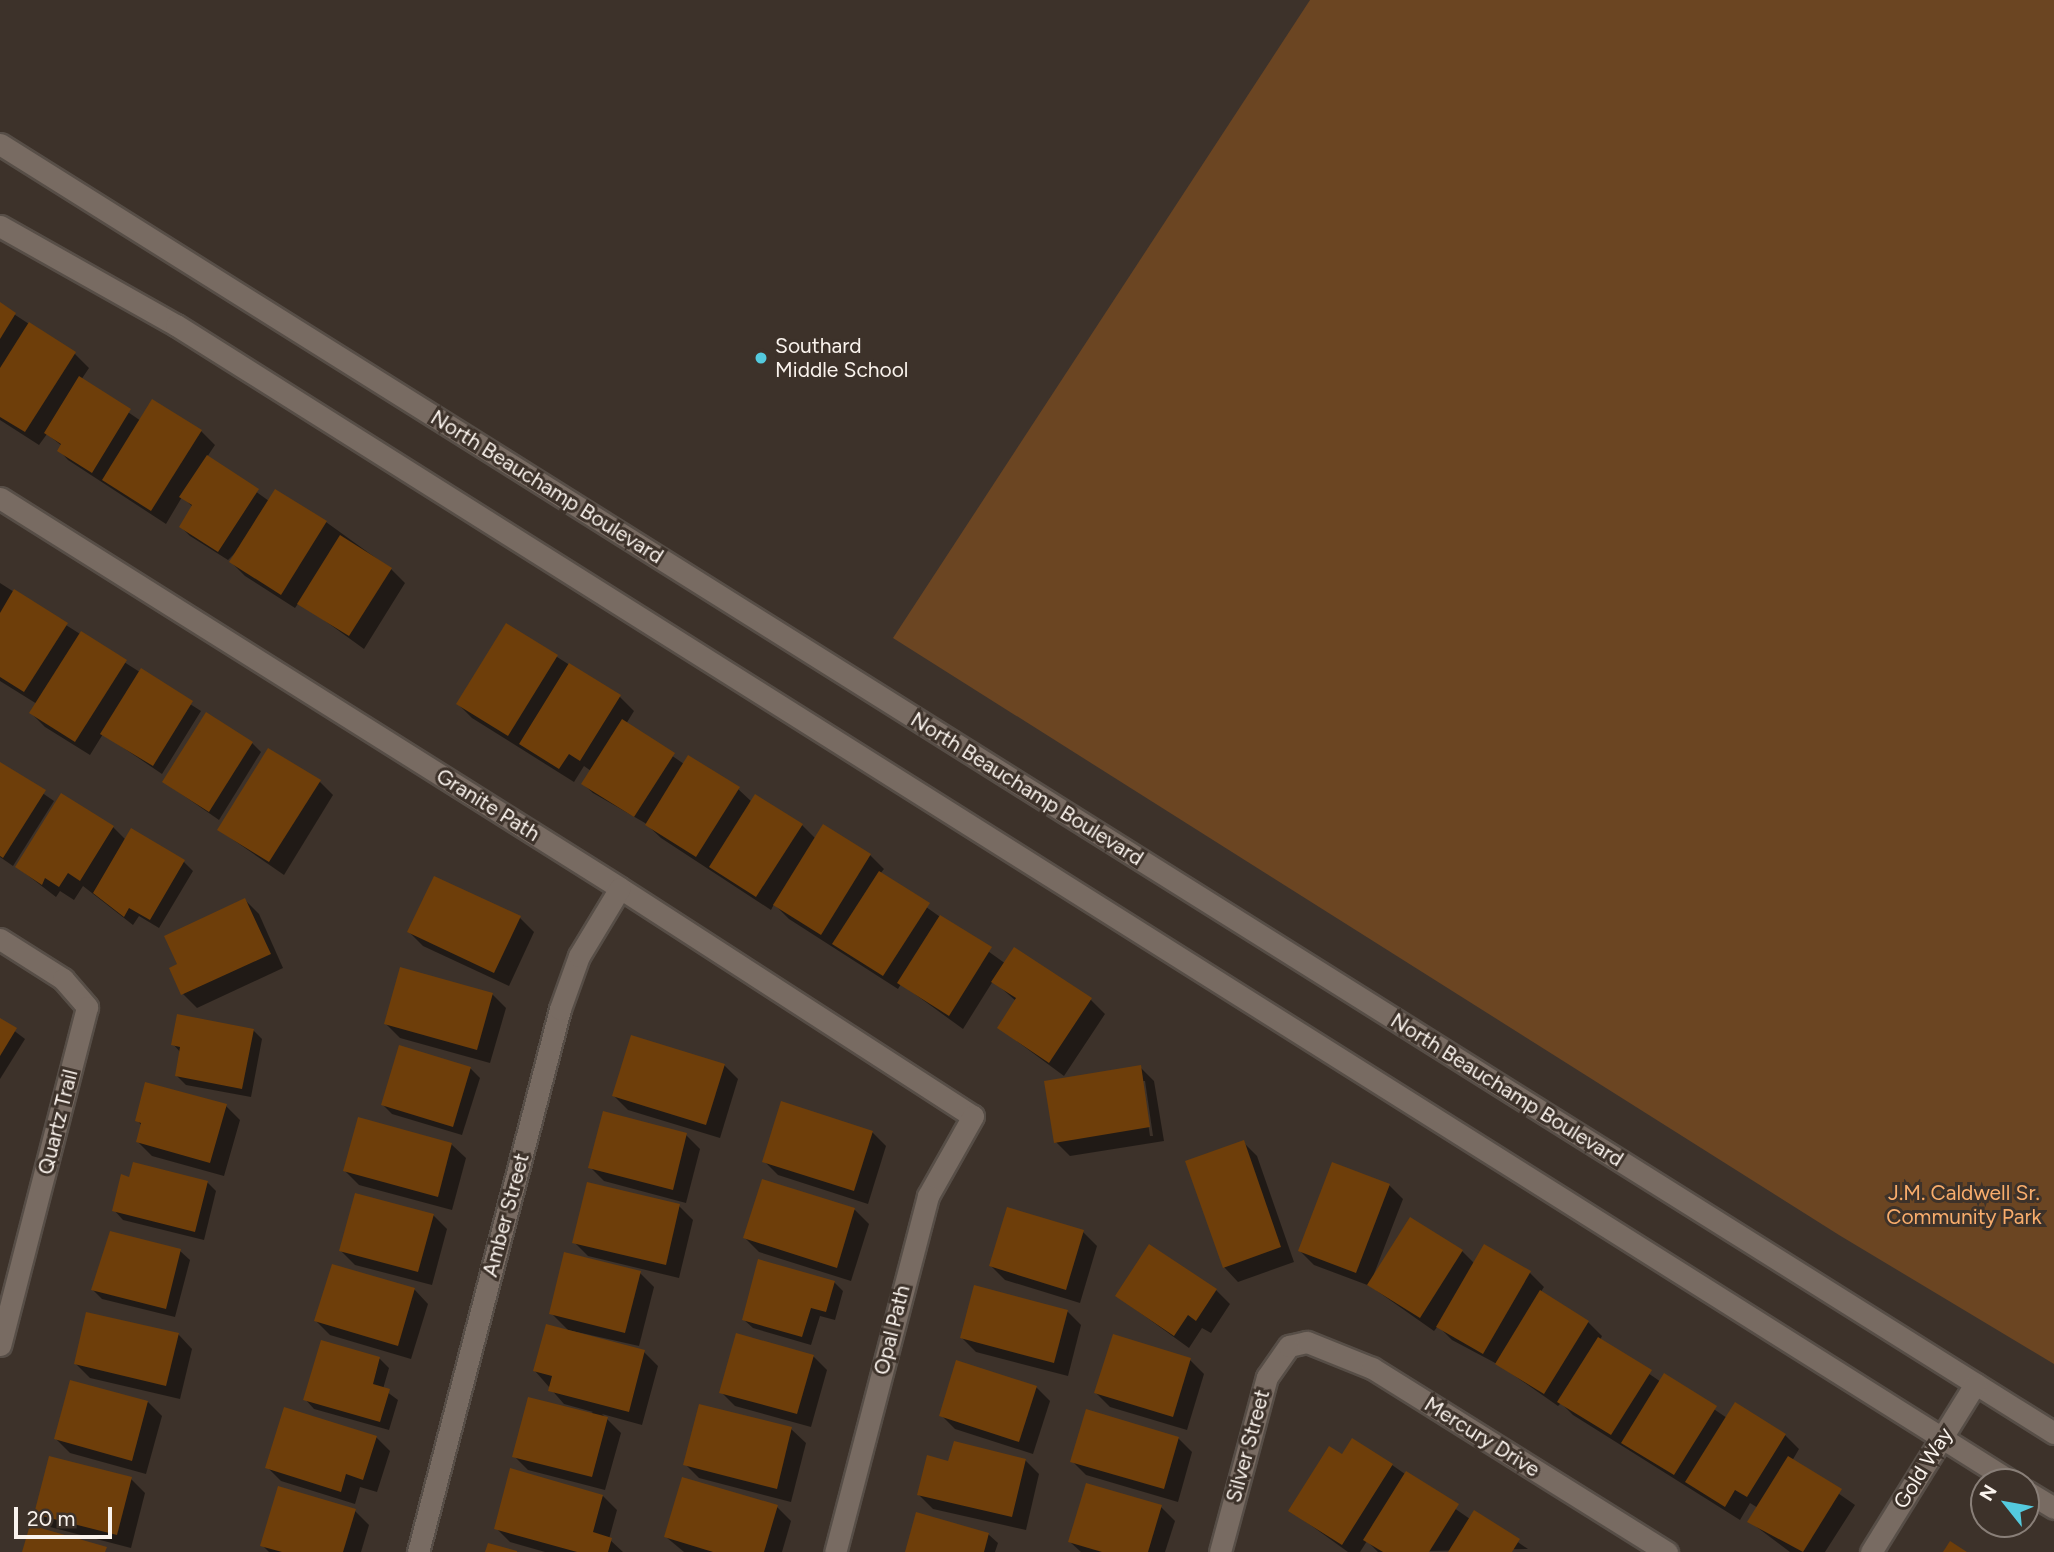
<!DOCTYPE html>
<style>
body{margin:0}
#map{position:relative;width:2054px;height:1552px;overflow:hidden;background:#3d322a;font-family:Figtree,sans-serif}
div>[style]{position:absolute}
.green>*{inset:0;background:#6b4522}
.shadow>*{inset:0;background:#0007}
.building>*{inset:0;background:#6e3e0a}
.roads{filter:drop-shadow(2px 0 #574e47) drop-shadow(-2px 0 #574e47) drop-shadow(0 2px #574e47) drop-shadow(0 -2px #574e47)}
.minor>*{height:21px;margin:-10.5px;padding:0 10.5px;transform-origin:10.5px;border-radius:10.5px;background:#786b62}
.dots>*{width:19px;height:19px;translate:-50% -50%;box-sizing:border-box;border:4px solid #3d322a;border-radius:50%}
span{translate:-50% -50%;white-space:nowrap;text-align:center;line-height:1.15;-webkit-text-stroke:6px #3d322a;paint-order:stroke}
.poi-label{font-size:21px;color:#faf3ed}
.left{translate:0 -50%;text-align:left}
.street-label{font-size:21px;color:#faf3ed}
.park-label{font-size:21px;color:#f9ad6c}
.north{position:absolute;left:1970px;top:1468px;width:70px;height:70px;box-sizing:border-box;background:#3d322a;border:2px solid #897f78;border-radius:50%;rotate:301deg;font-size:19px;font-weight:700;line-height:28px;text-align:center;color:#faf3ed}
.north::after{content:'';display:block;margin:auto;width:24px;height:32px;background:#54cade;clip-path:polygon(50% 0,100% 100%,50% 72%,0 100%)}
.scale{position:absolute;left:14px;top:1507px;width:98px;height:32px;box-sizing:border-box;border:4px solid #faf3ed;border-top:0;padding-left:9px;font-size:21px;line-height:24px;white-space:nowrap;color:#faf3ed;-webkit-text-stroke:5px #3d322a;paint-order:stroke}
</style>
<div id="map">
<div class="green">
<i style="clip-path:polygon(1310px 0,2054px 0,2054px 1364px,1839px 1235px,893px 638px)"></i>
</div>
<div class="shadow">
<i style="clip-path:polygon(0 305px,75px 354px,89px 368px,81px 380px,141px 421px,201px 431px,215px 445px,207px 457px,269px 501px,326px 522px,391px 569px,405px 583px,364px 649px,299px 602px,295px 608px,245px 576px,231px 562px,239px 549px,228px 560px,190px 536px,181px 527px,193px 507px,182px 497px,166px 524px,68px 460px,59px 450px,62px 446px,47px 434px,39px 445px,0 420px)"></i>
<i style="clip-path:polygon(0 583px,201px 711px,162px 774px,103px 734px,90px 755px,45px 727px,31px 713px,37px 704px,0 681px)"></i>
<i style="clip-path:polygon(507px 625px,620px 697px,634px 711px,626px 724px,684px 764px,738px 789px,752px 802px,802px 825px,816px 839px,870px 855px,884px 869px,880px 874px,1006px 964px,1091px 1000px,1105px 1014px,1064px 1076px,999px 1028px,1016px 1001px,993px 981px,963px 1029px,901px 984px,898px 989px,789px 919px,774px 904px,771px 910px,661px 838px,645px 823px,593px 793px,583px 784px,591px 771px,584px 766px,574px 782px,472px 718px,458px 704px)"></i>
<i style="clip-path:polygon(252px 743px,261px 752px,219px 820px,164px 782px)"></i>
<i style="clip-path:polygon(0 764px,54px 801px,13px 866px,0 857px)"></i>
<i style="clip-path:polygon(319px 781px,333px 795px,284px 875px,219px 830px)"></i>
<i style="clip-path:polygon(113px 827px,126px 840px,184px 862px,193px 871px,159px 928px,139px 916px,133px 925px,83px 886px,74px 900px,60px 891px,56px 897px,17px 867px)"></i>
<i style="clip-path:polygon(245px 900px,259px 914px,283px 968px,197px 1008px,183px 994px)"></i>
<i style="clip-path:polygon(520px 918px,534px 932px,509px 986px,423px 946px,409px 932px)"></i>
<i style="clip-path:polygon(492px 994px,506px 1008px,490px 1063px,400px 1038px,386px 1024px)"></i>
<i style="clip-path:polygon(0 1020px,25px 1039px,0 1079px)"></i>
<i style="clip-path:polygon(253px 1030px,262px 1039px,251px 1097px,186px 1085px,177px 1076px,181px 1053px,173px 1044px)"></i>
<i style="clip-path:polygon(724px 1065px,738px 1079px,720px 1138px,628px 1110px,614px 1096px)"></i>
<i style="clip-path:polygon(evenodd,1140px 1067px,1154px 1081px,1164px 1141px,1070px 1156px,1056px 1142px,1140px 1067px,1142px 1081px,1145px 1081px,1153px 1136px,1150px 1136px,1142px 1081px)"></i>
<i style="clip-path:polygon(470px 1068px,480px 1078px,462px 1135px,392px 1114px,383px 1105px)"></i>
<i style="clip-path:polygon(226px 1106px,240px 1120px,224px 1176px,152px 1156px,138px 1142px,142px 1126px,137px 1120px)"></i>
<i style="clip-path:polygon(872px 1132px,886px 1146px,868px 1204px,778px 1175px,764px 1161px)"></i>
<i style="clip-path:polygon(686px 1135px,700px 1149px,686px 1203px,604px 1181px,590px 1167px)"></i>
<i style="clip-path:polygon(1243px 1142px,1257px 1156px,1294px 1262px,1238px 1282px,1224px 1267px)"></i>
<i style="clip-path:polygon(451px 1144px,466px 1158px,452px 1210px,359px 1185px,345px 1171px)"></i>
<i style="clip-path:polygon(763px 1181px,855px 1210px,869px 1224px,851px 1281px,759px 1252px,745px 1238px)"></i>
<i style="clip-path:polygon(207px 1182px,216px 1191px,204px 1240px,123px 1220px,114px 1210px)"></i>
<i style="clip-path:polygon(1389px 1185px,1403px 1199px,1374px 1274px,1462px 1251px,1474px 1263px,1530px 1273px,1544px 1287px,1540px 1293px,1588px 1322px,1602px 1336px,1600px 1340px,1661px 1382px,1665px 1376px,1727px 1418px,1735px 1404px,1785px 1435px,1799px 1449px,1792px 1461px,1855px 1505px,1825px 1552px,1790px 1552px,1750px 1522px,1758px 1508px,1750px 1503px,1740px 1520px,1573px 1415px,1561px 1403px,1558px 1406px,1499px 1365px,1452px 1340px,1438px 1326px,1434px 1331px,1370px 1286px,1314px 1265px,1300px 1251px)"></i>
<i style="clip-path:polygon(679px 1206px,693px 1220px,679px 1278px,588px 1256px,574px 1242px)"></i>
<i style="clip-path:polygon(433px 1215px,447px 1229px,432px 1285px,355px 1265px,341px 1251px)"></i>
<i style="clip-path:polygon(1083px 1232px,1097px 1246px,1080px 1303px,1005px 1280px,991px 1266px)"></i>
<i style="clip-path:polygon(180px 1251px,190px 1260px,175px 1317px,102px 1299px,93px 1290px)"></i>
<i style="clip-path:polygon(640px 1273px,654px 1287px,639px 1346px,568px 1330px,551px 1313px)"></i>
<i style="clip-path:polygon(834px 1282px,843px 1291px,835px 1320px,820px 1316px,811px 1345px,753px 1328px,743px 1319px)"></i>
<i style="clip-path:polygon(414px 1289px,428px 1304px,411px 1359px,330px 1335px,316px 1321px)"></i>
<i style="clip-path:polygon(1216px 1290px,1230px 1304px,1211px 1333px,1202px 1328px,1189px 1348px,1117px 1296px)"></i>
<i style="clip-path:polygon(1067px 1311px,1081px 1325px,1068px 1376px,976px 1352px,962px 1338px)"></i>
<i style="clip-path:polygon(178px 1334px,192px 1349px,180px 1399px,90px 1378px,76px 1364px)"></i>
<i style="clip-path:polygon(322px 1342px,380px 1359px,389px 1368px,383px 1389px,398px 1400px,389px 1430px,314px 1409px,305px 1399px)"></i>
<i style="clip-path:polygon(644px 1352px,658px 1366px,642px 1425px,602px 1414px,621px 1433px,605px 1490px,528px 1470px,514px 1456px,593px 1412px,564px 1404px,535px 1371px)"></i>
<i style="clip-path:polygon(813px 1356px,827px 1370px,811px 1427px,735px 1406px,721px 1392px)"></i>
<i style="clip-path:polygon(1190px 1360px,1204px 1374px,1187px 1430px,1110px 1407px,1096px 1393px)"></i>
<i style="clip-path:polygon(1036px 1387px,1050px 1401px,1033px 1454px,955px 1429px,941px 1415px)"></i>
<i style="clip-path:polygon(148px 1402px,162px 1416px,146px 1474px,70px 1453px,56px 1439px)"></i>
<i style="clip-path:polygon(791px 1429px,806px 1443px,791px 1502px,699px 1478px,685px 1464px)"></i>
<i style="clip-path:polygon(376px 1437px,390px 1451px,377px 1492px,360px 1487px,355px 1504px,281px 1481px,267px 1467px)"></i>
<i style="clip-path:polygon(1178px 1438px,1192px 1452px,1178px 1502px,1086px 1475px,1072px 1461px)"></i>
<i style="clip-path:polygon(1343px 1456px,1392px 1465px,1470px 1519px,1474px 1512px,1528px 1549px,1378px 1552px,1367px 1541px,1360px 1552px,1348px 1552px,1291px 1511px)"></i>
<i style="clip-path:polygon(1025px 1460px,1039px 1474px,1026px 1530px,933px 1509px,919px 1495px,950px 1463px)"></i>
<i style="clip-path:polygon(131px 1479px,145px 1493px,131px 1548px,50px 1527px,36px 1513px)"></i>
<i style="clip-path:polygon(603px 1496px,617px 1510px,609px 1539px,623px 1552px,545px 1552px,510px 1542px,496px 1528px)"></i>
<i style="clip-path:polygon(777px 1507px,791px 1521px,782px 1552px,684px 1552px,666px 1537px)"></i>
<i style="clip-path:polygon(1161px 1507px,1175px 1521px,1165px 1552px,1081px 1552px,1070px 1542px)"></i>
<i style="clip-path:polygon(355px 1511px,369px 1525px,361px 1552px,269px 1552px,262px 1545px)"></i>
<i style="clip-path:polygon(988px 1534px,998px 1543px,995px 1552px,907px 1552px)"></i>
</div>
<div class="building">
<i style="clip-path:polygon(0 302px,16px 313px,0 339px)"></i>
<i style="clip-path:polygon(29px 322px,76px 352px,25px 432px,0 417px,0 368px)"></i>
<i style="clip-path:polygon(79px 376px,131px 409px,92px 473px,57px 451px,61px 444px,44px 433px)"></i>
<i style="clip-path:polygon(152px 399px,202px 430px,151px 511px,102px 480px)"></i>
<i style="clip-path:polygon(207px 455px,259px 489px,218px 552px,179px 527px,192px 505px,179px 497px)"></i>
<i style="clip-path:polygon(275px 489px,327px 521px,281px 595px,229px 562px)"></i>
<i style="clip-path:polygon(340px 535px,392px 568px,349px 636px,297px 604px)"></i>
<i style="clip-path:polygon(14px 589px,68px 623px,24px 692px,0 677px,0 613px)"></i>
<i style="clip-path:polygon(506px 623px,558px 655px,508px 736px,456px 704px)"></i>
<i style="clip-path:polygon(81px 631px,127px 660px,75px 742px,29px 713px)"></i>
<i style="clip-path:polygon(569px 663px,621px 695px,580px 761px,569px 754px,559px 769px,519px 744px)"></i>
<i style="clip-path:polygon(141px 668px,193px 701px,153px 766px,100px 734px)"></i>
<i style="clip-path:polygon(206px 712px,253px 742px,209px 812px,162px 782px)"></i>
<i style="clip-path:polygon(622px 719px,675px 753px,634px 817px,581px 784px)"></i>
<i style="clip-path:polygon(268px 748px,321px 780px,269px 862px,217px 830px)"></i>
<i style="clip-path:polygon(688px 755px,740px 787px,696px 857px,645px 825px)"></i>
<i style="clip-path:polygon(0 762px,46px 790px,3px 858px,0 856px)"></i>
<i style="clip-path:polygon(61px 793px,114px 826px,80px 881px,68px 873px,59px 887px,45px 878px,42px 885px,15px 867px)"></i>
<i style="clip-path:polygon(755px 794px,803px 824px,756px 897px,709px 867px)"></i>
<i style="clip-path:polygon(823px 824px,871px 854px,821px 935px,773px 905px)"></i>
<i style="clip-path:polygon(131px 828px,185px 860px,150px 920px,129px 908px,124px 917px,93px 893px)"></i>
<i style="clip-path:polygon(879px 871px,930px 903px,883px 976px,832px 944px)"></i>
<i style="clip-path:polygon(434px 876px,521px 916px,494px 973px,407px 932px)"></i>
<i style="clip-path:polygon(245px 898px,271px 954px,181px 995px,169px 968px,177px 964px,164px 936px)"></i>
<i style="clip-path:polygon(940px 915px,992px 947px,949px 1016px,897px 983px)"></i>
<i style="clip-path:polygon(1014px 947px,1092px 998px,1049px 1063px,997px 1028px,1016px 998px,991px 982px)"></i>
<i style="clip-path:polygon(400px 967px,493px 993px,477px 1050px,384px 1024px)"></i>
<i style="clip-path:polygon(177px 1014px,254px 1029px,242px 1089px,175px 1076px,180px 1047px,171px 1045px)"></i>
<i style="clip-path:polygon(0 1018px,17px 1028px,0 1056px)"></i>
<i style="clip-path:polygon(631px 1035px,725px 1064px,706px 1125px,612px 1096px)"></i>
<i style="clip-path:polygon(399px 1045px,471px 1067px,453px 1127px,381px 1105px)"></i>
<i style="clip-path:polygon(1141px 1065px,1150px 1127px,1054px 1143px,1044px 1081px)"></i>
<i style="clip-path:polygon(145px 1082px,227px 1104px,210px 1163px,136px 1142px,141px 1123px,135px 1121px)"></i>
<i style="clip-path:polygon(781px 1101px,873px 1131px,854px 1191px,762px 1162px)"></i>
<i style="clip-path:polygon(603px 1111px,687px 1133px,673px 1190px,588px 1168px)"></i>
<i style="clip-path:polygon(358px 1117px,452px 1143px,438px 1197px,343px 1171px)"></i>
<i style="clip-path:polygon(1244px 1140px,1281px 1247px,1223px 1268px,1185px 1161px)"></i>
<i style="clip-path:polygon(133px 1162px,208px 1181px,195px 1232px,112px 1211px,121px 1174px,129px 1177px)"></i>
<i style="clip-path:polygon(1332px 1162px,1390px 1184px,1356px 1273px,1298px 1251px)"></i>
<i style="clip-path:polygon(762px 1179px,855px 1208px,837px 1268px,743px 1238px)"></i>
<i style="clip-path:polygon(587px 1182px,680px 1204px,666px 1265px,572px 1243px)"></i>
<i style="clip-path:polygon(355px 1193px,434px 1214px,418px 1272px,339px 1251px)"></i>
<i style="clip-path:polygon(1007px 1207px,1084px 1230px,1066px 1290px,989px 1266px)"></i>
<i style="clip-path:polygon(1410px 1217px,1463px 1250px,1420px 1318px,1367px 1285px)"></i>
<i style="clip-path:polygon(110px 1231px,181px 1249px,166px 1309px,91px 1290px)"></i>
<i style="clip-path:polygon(1149px 1244px,1217px 1289px,1196px 1321px,1188px 1315px,1174px 1336px,1115px 1296px)"></i>
<i style="clip-path:polygon(1484px 1244px,1531px 1271px,1483px 1354px,1436px 1327px)"></i>
<i style="clip-path:polygon(564px 1252px,641px 1271px,625px 1333px,549px 1314px)"></i>
<i style="clip-path:polygon(758px 1259px,835px 1281px,826px 1312px,811px 1308px,802px 1337px,742px 1320px)"></i>
<i style="clip-path:polygon(332px 1264px,415px 1288px,398px 1346px,314px 1321px)"></i>
<i style="clip-path:polygon(974px 1285px,1068px 1310px,1054px 1363px,960px 1338px)"></i>
<i style="clip-path:polygon(1540px 1290px,1589px 1321px,1544px 1394px,1495px 1364px)"></i>
<i style="clip-path:polygon(86px 1312px,179px 1333px,166px 1386px,74px 1364px)"></i>
<i style="clip-path:polygon(546px 1324px,645px 1350px,629px 1412px,548px 1391px,552px 1376px,533px 1371px)"></i>
<i style="clip-path:polygon(736px 1333px,814px 1355px,797px 1414px,719px 1393px)"></i>
<i style="clip-path:polygon(1113px 1334px,1191px 1358px,1173px 1417px,1094px 1393px)"></i>
<i style="clip-path:polygon(1598px 1337px,1652px 1370px,1611px 1435px,1557px 1402px)"></i>
<i style="clip-path:polygon(321px 1340px,380px 1357px,373px 1384px,390px 1389px,380px 1422px,303px 1400px)"></i>
<i style="clip-path:polygon(956px 1360px,1037px 1386px,1019px 1442px,939px 1416px)"></i>
<i style="clip-path:polygon(1664px 1373px,1717px 1406px,1674px 1475px,1621px 1443px)"></i>
<i style="clip-path:polygon(70px 1380px,148px 1401px,132px 1461px,54px 1439px)"></i>
<i style="clip-path:polygon(528px 1397px,608px 1417px,592px 1477px,512px 1457px)"></i>
<i style="clip-path:polygon(1735px 1402px,1786px 1434px,1747px 1497px,1735px 1490px,1725px 1507px,1685px 1482px)"></i>
<i style="clip-path:polygon(699px 1404px,792px 1427px,777px 1489px,683px 1465px)"></i>
<i style="clip-path:polygon(284px 1407px,377px 1436px,363px 1480px,346px 1474px,341px 1492px,265px 1468px)"></i>
<i style="clip-path:polygon(1086px 1409px,1179px 1437px,1164px 1489px,1070px 1462px)"></i>
<i style="clip-path:polygon(1352px 1438px,1393px 1464px,1342px 1545px,1288px 1511px,1329px 1446px,1342px 1454px)"></i>
<i style="clip-path:polygon(954px 1441px,1026px 1459px,1012px 1517px,917px 1495px,927px 1455px,948px 1461px)"></i>
<i style="clip-path:polygon(49px 1456px,132px 1477px,117px 1535px,34px 1514px)"></i>
<i style="clip-path:polygon(1788px 1456px,1842px 1489px,1803px 1552px,1747px 1522px)"></i>
<i style="clip-path:polygon(510px 1468px,603px 1495px,593px 1532px,612px 1538px,608px 1552px,577px 1552px,494px 1529px)"></i>
<i style="clip-path:polygon(1406px 1471px,1459px 1504px,1429px 1552px,1383px 1552px,1363px 1540px)"></i>
<i style="clip-path:polygon(682px 1477px,778px 1505px,764px 1552px,713px 1552px,664px 1537px)"></i>
<i style="clip-path:polygon(1086px 1483px,1162px 1505px,1148px 1552px,1102px 1552px,1068px 1542px)"></i>
<i style="clip-path:polygon(278px 1486px,356px 1509px,343px 1552px,282px 1552px,260px 1546px)"></i>
<i style="clip-path:polygon(1474px 1510px,1520px 1539px,1512px 1552px,1448px 1552px)"></i>
<i style="clip-path:polygon(916px 1512px,989px 1533px,984px 1552px,905px 1552px)"></i>
<i style="clip-path:polygon(30px 1525px,107px 1547px,105px 1552px,22px 1552px)"></i>
<i style="clip-path:polygon(1950px 1541px,1967px 1552px,1943px 1552px)"></i>
<i style="clip-path:polygon(488px 1543px,517px 1551px,517px 1552px,485px 1552px)"></i>
</div>
<div class="roads">
<div class="minor">
<i style="left:0;top:144px;width:2425px;rotate:32.11deg"></i>
<i style="left:0;top:226px;width:202px;rotate:29.4deg"></i>
<i style="left:176px;top:325px;width:2170px;rotate:32.22deg"></i>
<i style="left:0;top:498px;width:732px;rotate:32.17deg"></i>
<i style="left:620px;top:888px;width:420px;rotate:32.9deg"></i>
<i style="left:973px;top:1116px;width:92px;rotate:119.4deg"></i>
<i style="left:928px;top:1196px;width:368px;rotate:104.6deg"></i>
<i style="left:0;top:939px;width:75px;rotate:32.4deg"></i>
<i style="left:63px;top:979px;width:37px;rotate:49deg"></i>
<i style="left:87px;top:1007px;width:349px;rotate:104.4deg"></i>
<i style="left:2026px;top:1491px;width:33px;rotate:31deg"></i>
<i style="left:418px;top:1552px;width:561px;rotate:-75.34deg"></i>
<i style="left:560px;top:1009px;width:56px;rotate:-70.3deg"></i>
<i style="left:579px;top:956px;width:79px;rotate:-58.9deg"></i>
<i style="left:1220px;top:1552px;width:181px;rotate:-75deg"></i>
<i style="left:1267px;top:1377px;width:38px;rotate:-55deg"></i>
<i style="left:1289px;top:1346px;width:18px;rotate:-13deg"></i>
<i style="left:1307px;top:1342px;width:70px;rotate:21.8deg"></i>
<i style="left:1372px;top:1368px;width:348px;rotate:32deg"></i>
<i style="left:1871px;top:1552px;width:198px;rotate:-58.2deg"></i>
</div>
</div>
<div class="dots">
<i style="left:761px;top:358px;background:#54cade"></i>
</div>
<div class="poi-label">
<span class="left" style="left:775px;top:358px">Southard<br>Middle School</span>
</div>
<div class="street-label">
<span style="left:547px;top:487px;rotate:32deg">North Beauchamp Boulevard</span>
<span style="left:1027px;top:789px;rotate:32deg">North Beauchamp Boulevard</span>
<span style="left:488px;top:805px;rotate:32deg">Granite Path</span>
<span style="left:1507px;top:1090px;rotate:32deg">North Beauchamp Boulevard</span>
<span style="left:58px;top:1122px;rotate:-76deg">Quartz Trail</span>
<span style="left:506px;top:1215px;rotate:-75deg">Amber Street</span>
<span style="left:892px;top:1330px;rotate:-76deg">Opal Path</span>
<span style="left:1482px;top:1437px;rotate:32deg">Mercury Drive</span>
<span style="left:1248px;top:1446px;rotate:-75deg">Silver Street</span>
<span style="left:1923px;top:1468px;rotate:-58deg">Gold Way</span>
</div>
<div class="park-label">
<span style="left:1964px;top:1205px">J.M. Caldwell Sr.<br>Community Park</span>
</div>
<div class="north">N</div>
<div class="scale">20 m</div>
</div>
